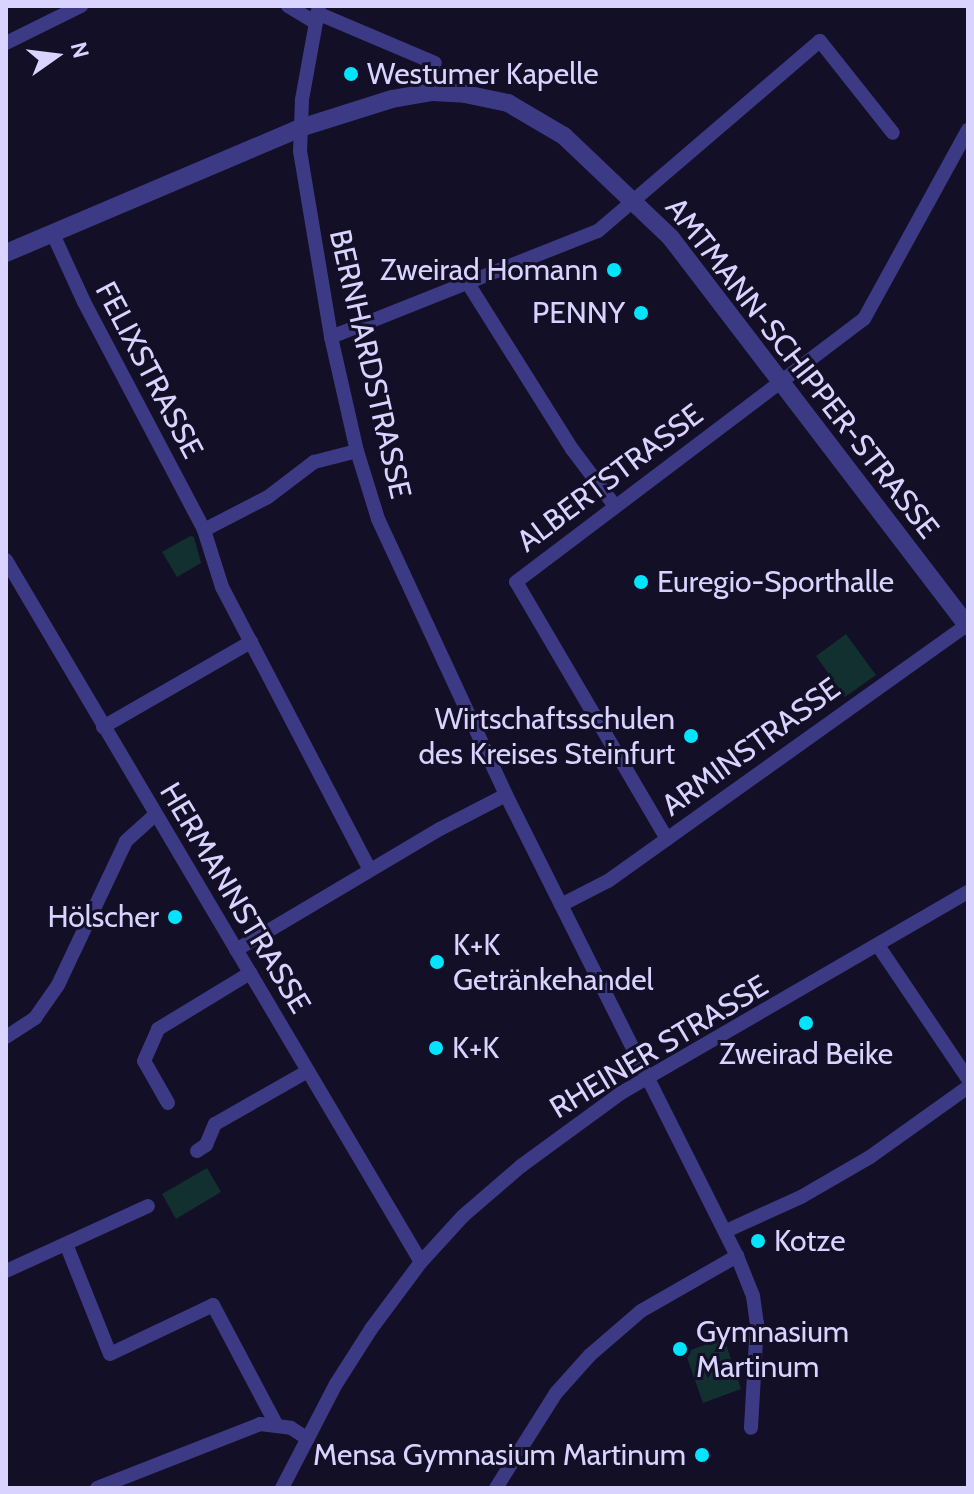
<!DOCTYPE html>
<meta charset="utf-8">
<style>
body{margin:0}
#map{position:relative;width:974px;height:1494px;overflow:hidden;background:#130f26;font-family:Cabin,sans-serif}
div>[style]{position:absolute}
.green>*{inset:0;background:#12302f}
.minor>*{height:14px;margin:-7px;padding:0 7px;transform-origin:7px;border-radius:7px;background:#3d3a85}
.tertiary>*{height:18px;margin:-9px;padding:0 9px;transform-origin:9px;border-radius:9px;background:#3d3a85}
.dots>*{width:22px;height:22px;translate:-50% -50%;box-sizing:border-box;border:4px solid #130f26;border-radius:50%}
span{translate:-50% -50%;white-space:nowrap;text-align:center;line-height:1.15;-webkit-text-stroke:6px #130f26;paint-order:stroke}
.poi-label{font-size:30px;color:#d9d4ff}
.left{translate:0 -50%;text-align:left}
.right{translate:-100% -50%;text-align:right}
.street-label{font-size:30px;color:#d9d4ff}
.frame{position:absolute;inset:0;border:8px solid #d9d4ff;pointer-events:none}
.north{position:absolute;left:16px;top:16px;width:80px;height:80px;-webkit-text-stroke:6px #130f26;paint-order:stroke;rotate:76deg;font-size:22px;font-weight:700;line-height:32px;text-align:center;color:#d9d4ff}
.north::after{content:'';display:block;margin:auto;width:28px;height:36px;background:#d9d4ff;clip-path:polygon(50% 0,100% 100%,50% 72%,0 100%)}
</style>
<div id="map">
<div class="green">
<i style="clip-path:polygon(190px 536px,194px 537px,201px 563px,177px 577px,162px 552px)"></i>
<i style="clip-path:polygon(846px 634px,876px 675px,845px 697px,816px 656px)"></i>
<i style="clip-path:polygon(207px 1168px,221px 1192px,176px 1219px,162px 1194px)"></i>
<i style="clip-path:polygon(724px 1338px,741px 1389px,703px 1403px,685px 1352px)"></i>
</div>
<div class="minor">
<i style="left:288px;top:6px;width:31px;rotate:31deg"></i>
<i style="left:319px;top:6px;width:96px;rotate:100.3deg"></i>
<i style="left:302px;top:100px;width:51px;rotate:92.2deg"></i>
<i style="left:300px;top:151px;width:189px;rotate:80.5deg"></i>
<i style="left:331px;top:337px;width:117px;rotate:77.2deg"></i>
<i style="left:357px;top:451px;width:71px;rotate:72.8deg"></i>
<i style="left:378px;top:519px;width:304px;rotate:65.1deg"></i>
<i style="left:506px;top:795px;width:516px;rotate:63.39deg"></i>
<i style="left:737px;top:1256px;width:43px;rotate:68.2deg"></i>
<i style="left:753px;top:1296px;width:27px;rotate:82deg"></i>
<i style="left:757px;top:1323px;width:105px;rotate:93.3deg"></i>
<i style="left:317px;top:13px;width:128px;rotate:23deg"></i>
<i style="left:6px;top:43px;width:84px;rotate:-26.3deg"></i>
<i style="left:52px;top:232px;width:77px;rotate:65.4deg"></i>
<i style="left:84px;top:302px;width:258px;rotate:62.2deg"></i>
<i style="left:204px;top:530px;width:60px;rotate:72.5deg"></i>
<i style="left:222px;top:587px;width:319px;rotate:62.4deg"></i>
<i style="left:469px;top:285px;width:194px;rotate:57.9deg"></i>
<i style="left:572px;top:449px;width:71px;rotate:53deg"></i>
<i style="left:331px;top:337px;width:287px;rotate:-21.7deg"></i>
<i style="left:598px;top:231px;width:292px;rotate:-40.6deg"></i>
<i style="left:820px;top:41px;width:117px;rotate:51.6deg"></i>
<i style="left:204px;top:530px;width:72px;rotate:-27.3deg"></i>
<i style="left:268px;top:497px;width:58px;rotate:-37.3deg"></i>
<i style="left:314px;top:462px;width:44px;rotate:-14.3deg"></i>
<i style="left:6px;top:560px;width:815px;rotate:59.41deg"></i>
<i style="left:103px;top:727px;width:171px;rotate:-29.9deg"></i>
<i style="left:667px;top:839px;width:298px;rotate:-120.4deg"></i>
<i style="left:516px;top:582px;width:436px;rotate:-37.1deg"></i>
<i style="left:864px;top:319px;width:216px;rotate:-61.2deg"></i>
<i style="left:561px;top:905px;width:53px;rotate:-27.1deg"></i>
<i style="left:608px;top:881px;width:441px;rotate:-35.5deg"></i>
<i style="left:879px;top:947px;width:159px;rotate:56deg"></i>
<i style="left:236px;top:950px;width:237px;rotate:-30.7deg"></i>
<i style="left:440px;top:829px;width:74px;rotate:-27.3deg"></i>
<i style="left:6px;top:1037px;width:35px;rotate:-33deg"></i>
<i style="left:35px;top:1018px;width:40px;rotate:-55.1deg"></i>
<i style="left:58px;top:985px;width:159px;rotate:-64.7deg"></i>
<i style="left:126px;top:841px;width:39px;rotate:-42deg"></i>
<i style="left:168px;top:1103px;width:48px;rotate:-119.7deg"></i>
<i style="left:144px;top:1061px;width:35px;rotate:-66deg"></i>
<i style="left:158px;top:1029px;width:108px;rotate:-31.3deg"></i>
<i style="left:197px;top:1151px;width:11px;rotate:-34deg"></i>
<i style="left:206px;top:1145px;width:23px;rotate:-67deg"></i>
<i style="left:215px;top:1124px;width:107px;rotate:-29.7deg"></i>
<i style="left:726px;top:1231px;width:82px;rotate:-24.4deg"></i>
<i style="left:801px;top:1197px;width:80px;rotate:-30.1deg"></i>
<i style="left:870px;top:1157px;width:120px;rotate:-35.5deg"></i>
<i style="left:66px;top:1244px;width:118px;rotate:68.2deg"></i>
<i style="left:110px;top:1354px;width:114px;rotate:-25.4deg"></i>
<i style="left:213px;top:1305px;width:137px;rotate:62.1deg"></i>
<i style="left:6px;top:1271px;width:156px;rotate:-24.6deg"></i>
<i style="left:97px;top:1488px;width:175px;rotate:-21.4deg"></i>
<i style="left:260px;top:1424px;width:31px;rotate:7deg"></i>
<i style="left:291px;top:1428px;width:20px;rotate:33deg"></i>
<i style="left:282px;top:1488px;width:117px;rotate:-62.6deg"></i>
<i style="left:336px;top:1384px;width:65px;rotate:-57.5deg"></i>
<i style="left:371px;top:1329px;width:84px;rotate:-53.3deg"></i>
<i style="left:421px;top:1262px;width:62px;rotate:-47.6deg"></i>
<i style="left:463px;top:1216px;width:77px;rotate:-40.8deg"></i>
<i style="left:521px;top:1166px;width:124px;rotate:-36.1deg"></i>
<i style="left:621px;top:1093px;width:401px;rotate:-30.1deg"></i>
<i style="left:496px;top:1488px;width:112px;rotate:-57.7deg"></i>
<i style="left:556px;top:1393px;width:51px;rotate:-48.2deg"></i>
<i style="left:590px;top:1355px;width:67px;rotate:-40.8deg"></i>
<i style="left:641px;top:1311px;width:111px;rotate:-29.8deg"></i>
</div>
<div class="tertiary">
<i style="left:6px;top:253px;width:319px;rotate:-23deg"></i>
<i style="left:300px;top:128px;width:96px;rotate:-17.5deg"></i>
<i style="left:392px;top:99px;width:41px;rotate:-9.9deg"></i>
<i style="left:432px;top:92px;width:33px;rotate:3deg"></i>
<i style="left:465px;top:94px;width:44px;rotate:11.8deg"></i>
<i style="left:508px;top:103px;width:65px;rotate:30.5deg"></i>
<i style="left:564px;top:136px;width:148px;rotate:43.6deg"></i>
<i style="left:671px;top:238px;width:489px;rotate:52.6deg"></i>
</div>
<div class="dots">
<i style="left:351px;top:74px;background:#00e5ff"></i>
<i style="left:614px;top:270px;background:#00e5ff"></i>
<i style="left:641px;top:313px;background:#00e5ff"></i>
<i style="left:641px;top:582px;background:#00e5ff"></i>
<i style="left:691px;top:736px;background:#00e5ff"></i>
<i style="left:175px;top:917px;background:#00e5ff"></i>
<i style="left:437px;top:962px;background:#00e5ff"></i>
<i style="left:806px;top:1023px;background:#00e5ff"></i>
<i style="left:436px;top:1048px;background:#00e5ff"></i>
<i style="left:758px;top:1241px;background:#00e5ff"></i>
<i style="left:680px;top:1349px;background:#00e5ff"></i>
<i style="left:702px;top:1455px;background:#00e5ff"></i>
</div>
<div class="poi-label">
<span class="left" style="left:367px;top:74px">Westumer Kapelle</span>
<span class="right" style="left:598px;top:270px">Zweirad Homann</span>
<span class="right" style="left:625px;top:313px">PENNY</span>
<span class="left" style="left:657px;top:582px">Euregio-Sporthalle</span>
<span class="right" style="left:675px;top:736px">Wirtschaftsschulen<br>des Kreises Steinfurt</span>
<span class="right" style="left:159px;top:917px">Hölscher</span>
<span class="left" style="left:453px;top:962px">K+K<br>Getränkehandel</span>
<span class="left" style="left:452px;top:1048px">K+K</span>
<span style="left:806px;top:1054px">Zweirad Beike</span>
<span class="left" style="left:774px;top:1241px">Kotze</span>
<span class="left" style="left:696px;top:1349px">Gymnasium<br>Martinum</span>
<span class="right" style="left:686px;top:1455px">Mensa Gymnasium Martinum</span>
</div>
<div class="street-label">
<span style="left:370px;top:364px;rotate:77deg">BERNHARDSTRASSE</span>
<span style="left:802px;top:368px;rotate:52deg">AMTMANN-SCHIPPER-STRASSE</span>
<span style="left:149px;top:370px;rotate:62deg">FELIXSTRASSE</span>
<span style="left:610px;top:478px;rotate:-37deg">ALBERTSTRASSE</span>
<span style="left:751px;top:747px;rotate:-36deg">ARMINSTRASSE</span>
<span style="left:235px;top:898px;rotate:59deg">HERMANNSTRASSE</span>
<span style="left:659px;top:1047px;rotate:-31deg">RHEINER STRASSE</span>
</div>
<div class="frame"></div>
<div class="north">N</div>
</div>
